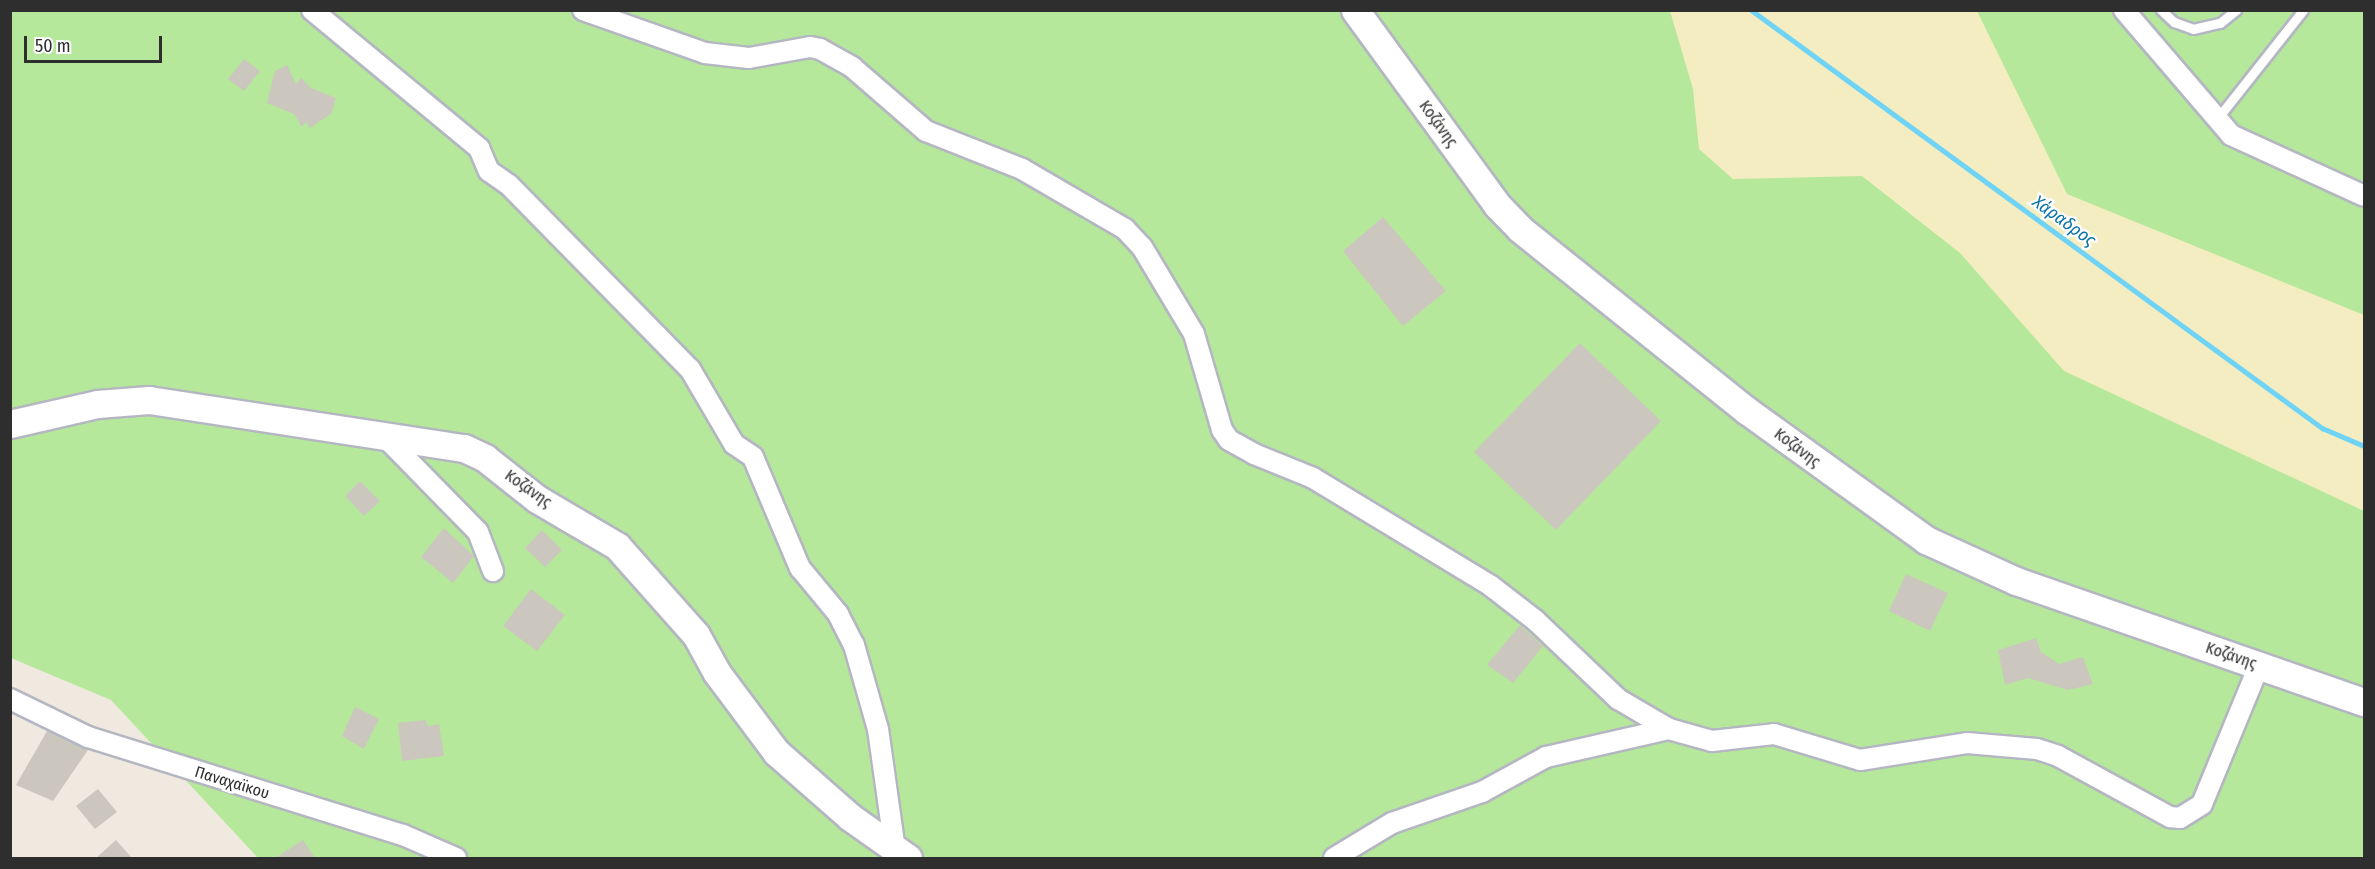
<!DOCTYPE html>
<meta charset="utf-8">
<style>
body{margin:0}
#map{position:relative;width:2375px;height:869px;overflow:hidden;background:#efe9e0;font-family:"Fira Sans Condensed",sans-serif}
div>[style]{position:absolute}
.green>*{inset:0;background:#b5e89a}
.sand>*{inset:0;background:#f5edc2}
.stream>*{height:5px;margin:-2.5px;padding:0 2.5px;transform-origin:2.5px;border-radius:2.5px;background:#6fd3f5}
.building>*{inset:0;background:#cbc7be}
.roads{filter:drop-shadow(2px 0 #b4b6c1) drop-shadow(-2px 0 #b4b6c1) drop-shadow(0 2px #b4b6c1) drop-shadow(0 -2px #b4b6c1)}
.lane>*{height:9px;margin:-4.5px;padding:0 4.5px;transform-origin:4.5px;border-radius:4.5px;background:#fff}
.street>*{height:20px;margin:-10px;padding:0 10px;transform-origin:10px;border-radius:10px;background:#fff}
.secondary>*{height:27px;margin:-13.5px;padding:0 13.5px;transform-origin:13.5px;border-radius:13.5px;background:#fff}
span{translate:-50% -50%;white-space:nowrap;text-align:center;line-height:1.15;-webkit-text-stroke:4.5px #fff;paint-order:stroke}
.street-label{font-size:16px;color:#2e2e2e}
.water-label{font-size:18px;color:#0772a9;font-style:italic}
.frame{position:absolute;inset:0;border:12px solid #2e2e2e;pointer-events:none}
.scale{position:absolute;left:24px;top:36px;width:138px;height:27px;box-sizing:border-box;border:3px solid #2e2e2e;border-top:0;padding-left:8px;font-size:18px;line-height:21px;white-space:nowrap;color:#2e2e2e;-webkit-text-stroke:4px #fff;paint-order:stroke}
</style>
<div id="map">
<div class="green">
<i style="clip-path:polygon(10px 11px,2364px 11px,2364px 858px,258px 858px,111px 700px,11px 658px)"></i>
</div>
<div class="sand">
<i style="clip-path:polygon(1670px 11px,1977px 11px,2067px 194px,2364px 315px,2364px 511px,2064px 371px,1960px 253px,1862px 176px,1733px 179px,1699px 149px,1693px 89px)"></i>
</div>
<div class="stream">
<i style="left:1751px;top:10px;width:708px;rotate:36.21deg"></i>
<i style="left:2322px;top:428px;width:46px;rotate:23.2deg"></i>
</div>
<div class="building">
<i style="clip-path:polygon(244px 59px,260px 71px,244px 91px,228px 79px)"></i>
<i style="clip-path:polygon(287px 65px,296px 84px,301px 78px,311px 88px,336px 98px,332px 113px,310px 128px,306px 122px,302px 127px,294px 114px,267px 103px,275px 71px)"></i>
<i style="clip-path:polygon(1383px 217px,1446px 291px,1403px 326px,1343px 251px)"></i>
<i style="clip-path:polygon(1580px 343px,1661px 421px,1556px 530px,1474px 452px)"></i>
<i style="clip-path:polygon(360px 481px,380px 501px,364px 516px,345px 496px)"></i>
<i style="clip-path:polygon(444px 528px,474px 556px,453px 583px,421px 557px)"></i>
<i style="clip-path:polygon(542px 530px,562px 550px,545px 567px,525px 548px)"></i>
<i style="clip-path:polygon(1906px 574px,1948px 593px,1930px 631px,1889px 611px)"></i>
<i style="clip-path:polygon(531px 589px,565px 615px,537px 651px,503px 626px)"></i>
<i style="clip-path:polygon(1520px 625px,1543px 646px,1513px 683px,1487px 665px)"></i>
<i style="clip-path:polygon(2036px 638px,2041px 652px,2059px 664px,2083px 657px,2093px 684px,2068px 690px,2028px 678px,2005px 685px,1998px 650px)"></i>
<i style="clip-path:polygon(355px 707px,379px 719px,364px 749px,342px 736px)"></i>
<i style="clip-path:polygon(425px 720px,428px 726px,439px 724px,444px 756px,402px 761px,398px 723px)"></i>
<i style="clip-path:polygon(47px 731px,88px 750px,53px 801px,16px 785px)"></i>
<i style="clip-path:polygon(98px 789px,117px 812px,95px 829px,76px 806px)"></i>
<i style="clip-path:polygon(116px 840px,132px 858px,96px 858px)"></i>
<i style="clip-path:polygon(303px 840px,315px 858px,275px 858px)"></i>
</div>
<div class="roads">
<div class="lane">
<i style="left:2161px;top:10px;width:18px;rotate:43deg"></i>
<i style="left:2174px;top:22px;width:20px;rotate:20deg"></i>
<i style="left:2193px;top:29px;width:28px;rotate:-13deg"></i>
<i style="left:2220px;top:23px;width:21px;rotate:-39deg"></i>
<i style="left:2217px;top:119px;width:139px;rotate:-51.7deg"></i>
</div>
<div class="street">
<i style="left:312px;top:10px;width:217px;rotate:39.6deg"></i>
<i style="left:479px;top:148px;width:25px;rotate:67deg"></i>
<i style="left:489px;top:171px;width:24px;rotate:35deg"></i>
<i style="left:509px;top:185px;width:258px;rotate:45.5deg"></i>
<i style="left:690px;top:369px;width:87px;rotate:59.6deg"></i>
<i style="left:734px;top:444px;width:23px;rotate:34deg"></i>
<i style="left:753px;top:457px;width:121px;rotate:67.1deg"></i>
<i style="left:800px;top:568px;width:60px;rotate:50.4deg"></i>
<i style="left:838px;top:614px;width:35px;rotate:63deg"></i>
<i style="left:854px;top:645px;width:87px;rotate:74.1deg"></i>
<i style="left:878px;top:729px;width:122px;rotate:82deg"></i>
<i style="left:583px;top:10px;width:129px;rotate:19.4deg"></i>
<i style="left:705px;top:53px;width:44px;rotate:6.5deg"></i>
<i style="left:749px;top:58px;width:62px;rotate:-10.2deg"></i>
<i style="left:810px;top:47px;width:10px;rotate:11deg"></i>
<i style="left:820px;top:49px;width:37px;rotate:29deg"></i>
<i style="left:852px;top:67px;width:98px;rotate:40.9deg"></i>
<i style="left:926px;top:131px;width:103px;rotate:21.6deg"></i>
<i style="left:1022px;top:169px;width:119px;rotate:30.2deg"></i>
<i style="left:1125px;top:229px;width:25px;rotate:47deg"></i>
<i style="left:1142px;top:247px;width:101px;rotate:59.1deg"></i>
<i style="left:1194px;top:334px;width:100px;rotate:73.7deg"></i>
<i style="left:1222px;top:430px;width:12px;rotate:55deg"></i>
<i style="left:1229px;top:440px;width:29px;rotate:29deg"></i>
<i style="left:1254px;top:454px;width:64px;rotate:22.1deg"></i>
<i style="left:1313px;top:478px;width:208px;rotate:31.2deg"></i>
<i style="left:1491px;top:586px;width:56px;rotate:37.7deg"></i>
<i style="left:1535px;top:620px;width:115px;rotate:43.6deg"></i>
<i style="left:1618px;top:699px;width:59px;rotate:30.5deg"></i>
<i style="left:1669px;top:729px;width:45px;rotate:15.6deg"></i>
<i style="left:1712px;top:741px;width:62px;rotate:-6.4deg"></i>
<i style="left:1774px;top:734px;width:90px;rotate:16.8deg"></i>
<i style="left:1860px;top:760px;width:108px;rotate:-9deg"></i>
<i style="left:1967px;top:743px;width:70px;rotate:4.9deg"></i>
<i style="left:2037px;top:749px;width:22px;rotate:18deg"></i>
<i style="left:2058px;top:756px;width:128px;rotate:28.6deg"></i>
<i style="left:2170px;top:817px;width:10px;rotate:6deg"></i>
<i style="left:2180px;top:818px;width:26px;rotate:-32deg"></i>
<i style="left:2202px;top:804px;width:149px;rotate:-67.6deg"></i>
<i style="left:2124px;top:10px;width:165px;rotate:49.4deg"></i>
<i style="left:2231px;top:135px;width:146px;rotate:24.6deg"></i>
<i style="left:385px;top:437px;width:133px;rotate:45.6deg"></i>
<i style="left:478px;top:532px;width:42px;rotate:69deg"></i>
<i style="left:10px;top:699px;width:87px;rotate:26deg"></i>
<i style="left:88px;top:737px;width:330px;rotate:17.3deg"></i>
<i style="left:403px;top:835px;width:58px;rotate:23.5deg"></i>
<i style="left:1334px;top:858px;width:68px;rotate:-31.1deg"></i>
<i style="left:1392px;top:823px;width:95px;rotate:-19deg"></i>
<i style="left:1482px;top:792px;width:73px;rotate:-28.7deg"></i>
<i style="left:1546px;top:757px;width:126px;rotate:-12.8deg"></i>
</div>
<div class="secondary">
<i style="left:1355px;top:10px;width:241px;rotate:53.9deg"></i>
<i style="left:1497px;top:205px;width:33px;rotate:46deg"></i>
<i style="left:1520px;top:229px;width:290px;rotate:38.7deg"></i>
<i style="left:1746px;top:410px;width:222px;rotate:35.8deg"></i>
<i style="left:1926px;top:540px;width:99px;rotate:24.5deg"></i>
<i style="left:2016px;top:581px;width:368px;rotate:19.2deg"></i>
<i style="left:10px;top:424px;width:89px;rotate:-12.9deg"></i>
<i style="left:97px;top:404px;width:52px;rotate:-4.4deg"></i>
<i style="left:149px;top:400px;width:319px;rotate:8.7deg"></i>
<i style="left:464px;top:448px;width:23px;rotate:25deg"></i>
<i style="left:485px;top:458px;width:66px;rotate:38.3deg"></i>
<i style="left:537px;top:499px;width:93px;rotate:30.4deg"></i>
<i style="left:617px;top:546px;width:119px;rotate:48.4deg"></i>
<i style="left:696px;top:635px;width:43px;rotate:61.1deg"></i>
<i style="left:717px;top:673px;width:99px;rotate:53.2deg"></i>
<i style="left:776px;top:752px;width:98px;rotate:41.3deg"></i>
<i style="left:850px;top:817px;width:71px;rotate:35.3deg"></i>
</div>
</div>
<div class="street-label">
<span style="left:1438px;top:124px;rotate:54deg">Κοζάνης</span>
<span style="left:1797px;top:448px;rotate:37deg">Κοζάνης</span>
<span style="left:528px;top:489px;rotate:35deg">Κοζάνης</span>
<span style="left:2231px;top:656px;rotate:19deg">Κοζάνης</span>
<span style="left:232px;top:783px;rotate:17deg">Παναχαϊκου</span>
</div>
<div class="water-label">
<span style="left:2064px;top:221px;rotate:36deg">Χάραδρος</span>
</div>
<div class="frame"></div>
<div class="scale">50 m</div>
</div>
